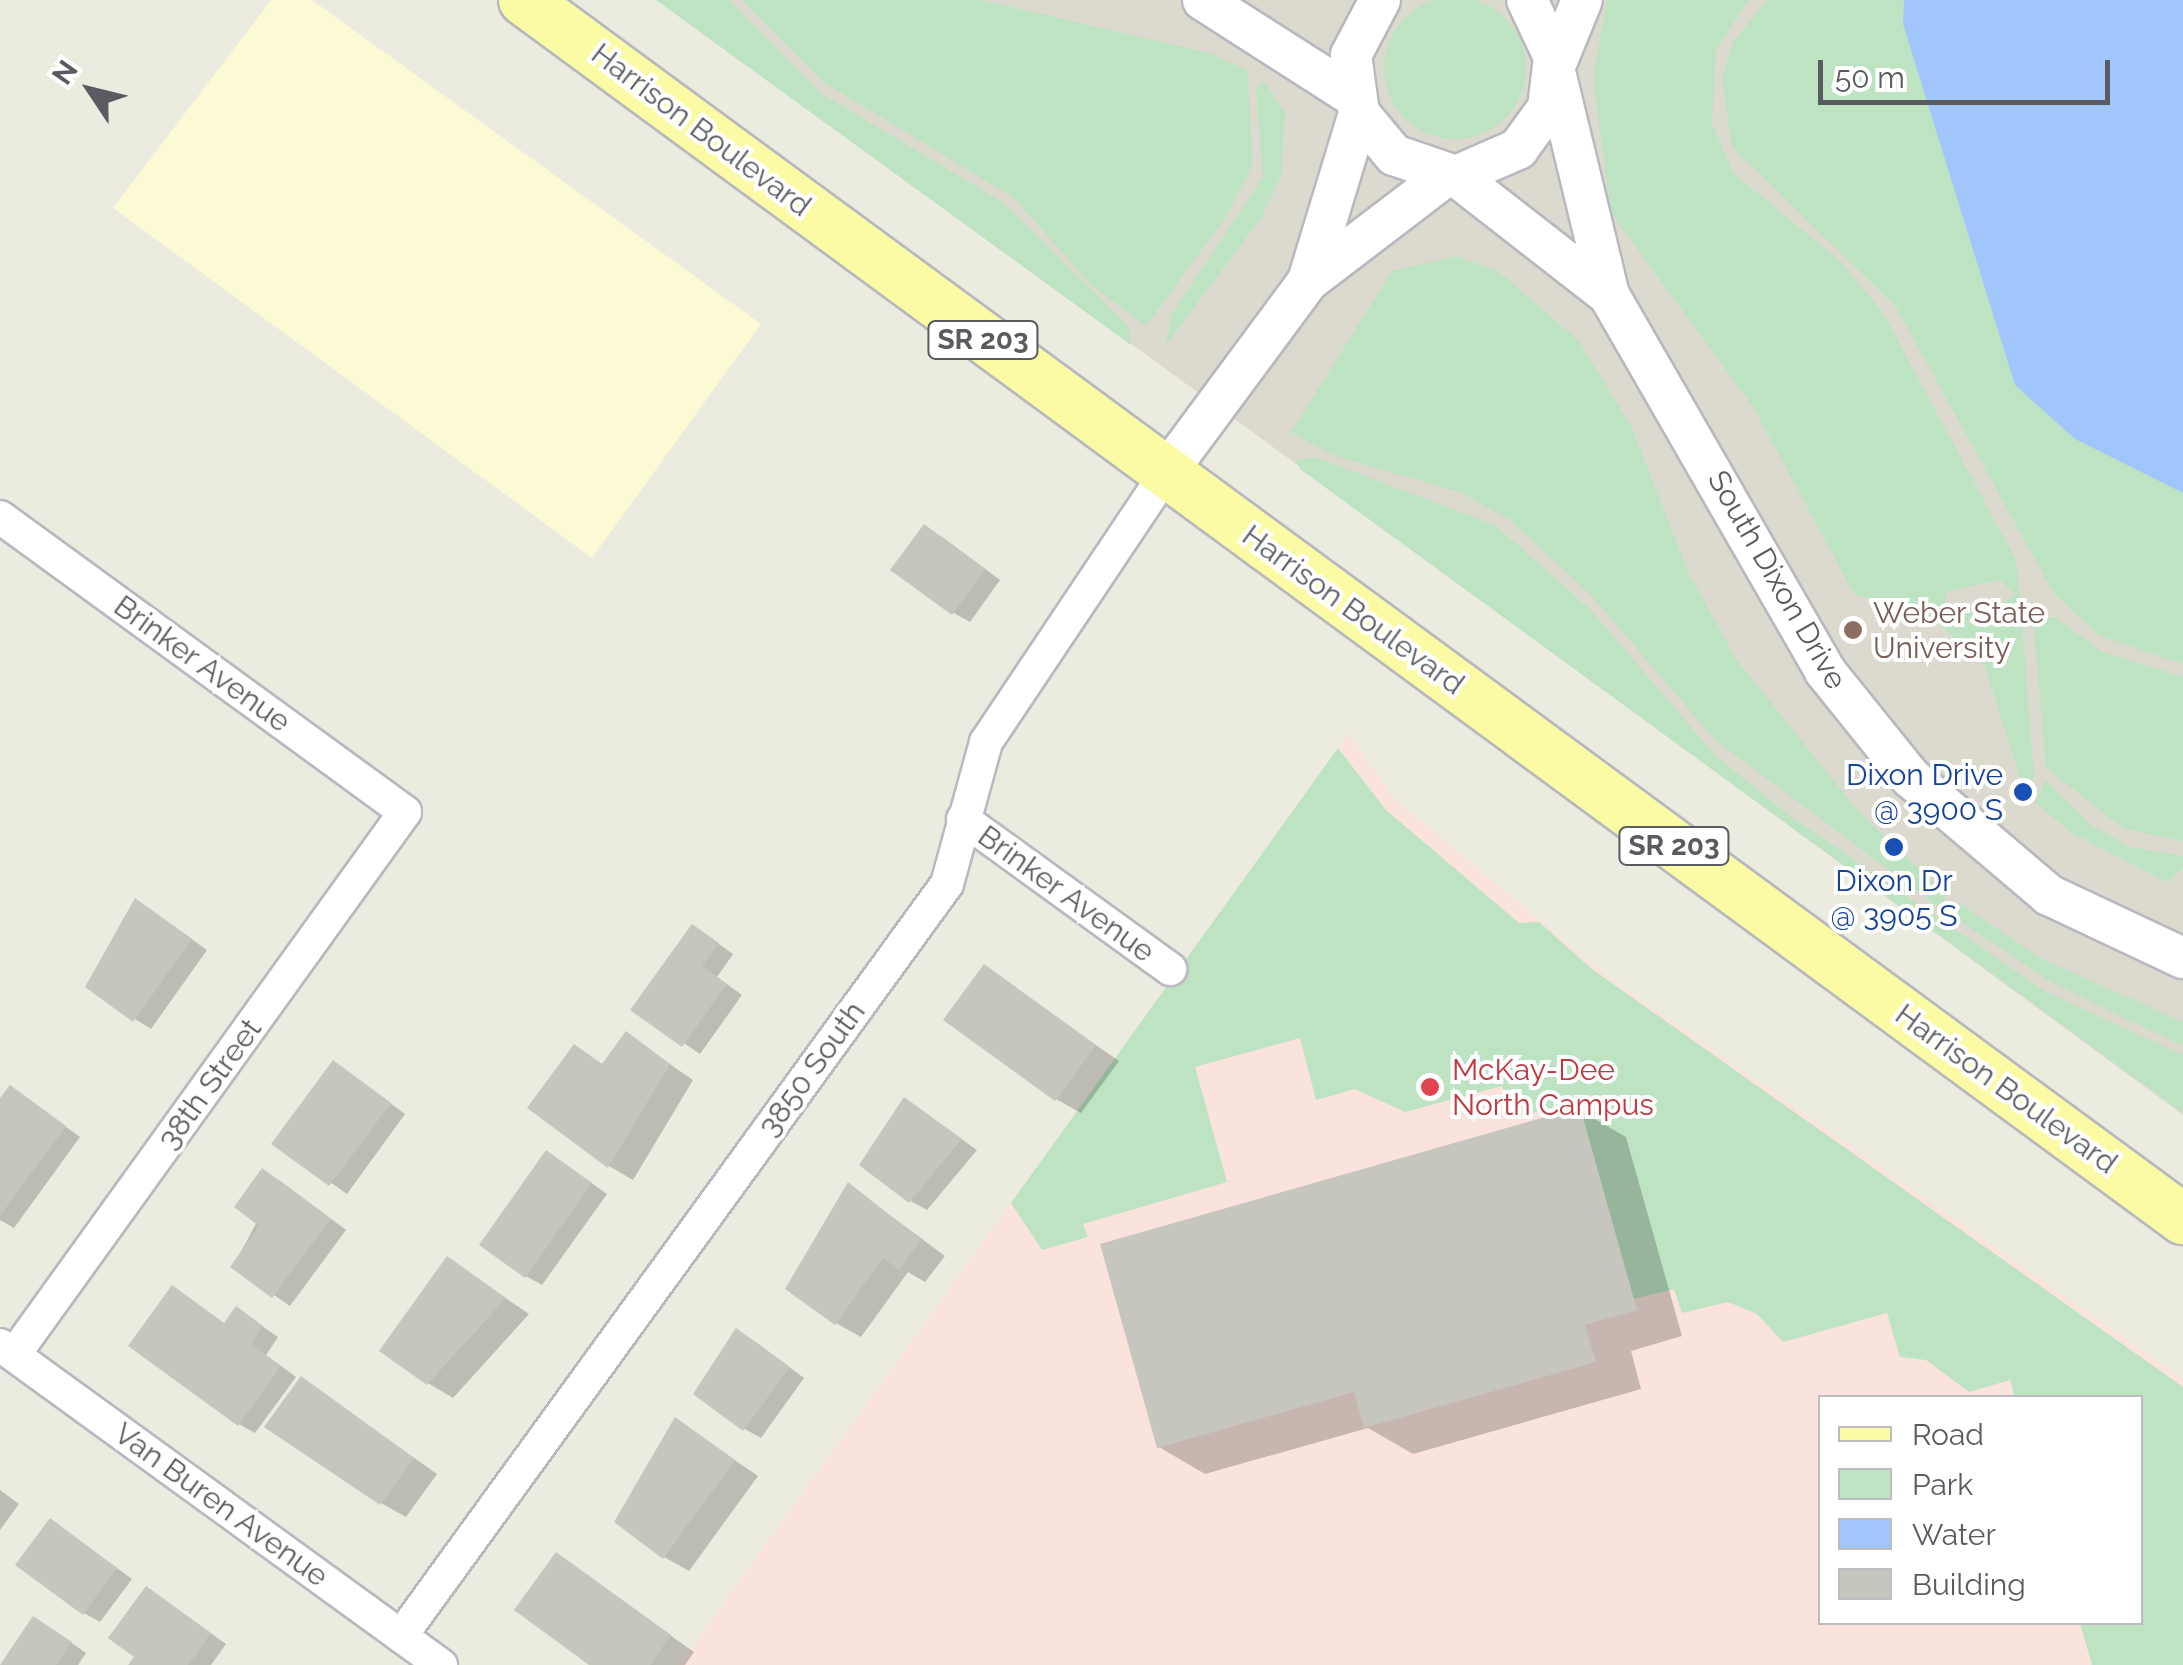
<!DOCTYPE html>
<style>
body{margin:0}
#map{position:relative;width:2183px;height:1665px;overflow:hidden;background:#ecebe0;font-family:Raleway,sans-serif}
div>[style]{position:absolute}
.commercial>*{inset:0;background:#fcf9d5}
.education>*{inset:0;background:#dcdacf}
.medical>*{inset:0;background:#f9e3dc}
.green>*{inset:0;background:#bde3c3}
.round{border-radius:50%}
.water>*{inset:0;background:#a1c6fc}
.shadow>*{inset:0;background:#0003}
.building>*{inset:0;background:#c6c5be}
.roads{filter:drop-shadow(2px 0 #b8b9bf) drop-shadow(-2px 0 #b8b9bf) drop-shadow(0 2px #b8b9bf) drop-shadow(0 -2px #b8b9bf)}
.minor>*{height:32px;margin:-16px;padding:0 16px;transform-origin:16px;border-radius:16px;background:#fff}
.tertiary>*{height:40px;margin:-20px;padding:0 20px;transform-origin:20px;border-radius:20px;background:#fff}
.primary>*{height:50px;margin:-25px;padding:0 25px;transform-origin:25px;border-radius:25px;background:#fcfba5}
.dots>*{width:28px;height:28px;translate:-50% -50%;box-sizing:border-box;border:5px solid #fff;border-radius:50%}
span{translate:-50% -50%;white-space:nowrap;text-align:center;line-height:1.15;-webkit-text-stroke:8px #fff;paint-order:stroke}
.shield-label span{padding:2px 8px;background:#fff;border:2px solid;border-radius:8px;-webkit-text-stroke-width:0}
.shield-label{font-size:28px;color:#595b61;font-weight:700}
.street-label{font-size:30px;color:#595b61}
.education-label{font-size:30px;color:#785e54}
.left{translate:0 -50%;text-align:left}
.transit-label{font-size:30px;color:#164399}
.right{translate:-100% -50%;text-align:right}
.health-label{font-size:30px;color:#be3a42}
.legend{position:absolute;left:1818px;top:1395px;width:325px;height:230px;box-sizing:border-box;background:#fff;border:2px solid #bdbdc0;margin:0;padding:12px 18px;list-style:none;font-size:30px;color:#595b61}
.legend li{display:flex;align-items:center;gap:20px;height:50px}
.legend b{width:50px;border:2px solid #bdbdc0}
.north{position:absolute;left:40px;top:40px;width:100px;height:100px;-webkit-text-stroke:8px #fff;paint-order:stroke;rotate:305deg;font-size:28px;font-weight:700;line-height:40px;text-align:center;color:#595b61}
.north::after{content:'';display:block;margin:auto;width:35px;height:45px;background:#595b61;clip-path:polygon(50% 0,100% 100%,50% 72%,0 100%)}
.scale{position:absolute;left:1818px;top:60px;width:292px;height:45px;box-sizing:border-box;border:5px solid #595b61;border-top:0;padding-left:12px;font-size:30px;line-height:35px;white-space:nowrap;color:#595b61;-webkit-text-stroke:8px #fff;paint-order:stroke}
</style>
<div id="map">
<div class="commercial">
<i style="clip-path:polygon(271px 0,312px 0,761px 324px,592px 558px,113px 208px)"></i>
</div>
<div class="education">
<i style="clip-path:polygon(658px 0,2183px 0,2183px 1115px,1310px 474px)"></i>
</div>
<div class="medical">
<i style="clip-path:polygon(evenodd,1348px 734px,1393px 797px,1600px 971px,2183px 1379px,2183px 1665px,679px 1665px,1348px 734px,1820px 1398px,2140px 1398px,2140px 1622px,1820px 1622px,1820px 1398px)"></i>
</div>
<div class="green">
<i class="round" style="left:1384px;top:-3px;width:142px;height:142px"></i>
<i style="clip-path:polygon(656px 0,729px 0,821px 93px,1004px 203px,1128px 326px,1131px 345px)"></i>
<i style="clip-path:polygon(742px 0,982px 0,1209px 53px,1247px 70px,1253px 164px,1226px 217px,1146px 326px,1090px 284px,1014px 198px,825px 83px)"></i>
<i style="clip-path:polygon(1607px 0,1748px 0,1716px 50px,1712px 123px,1733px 173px,1839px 260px,1882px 311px,2016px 560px,2021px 611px,1983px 615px,2015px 595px,2000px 580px,1948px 591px,1945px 600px,1952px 611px,1972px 611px,1975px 627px,2022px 620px,2034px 777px,2023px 788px,1985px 667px,1940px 625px,1854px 594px,1753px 407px,1611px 213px,1593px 79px)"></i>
<i style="clip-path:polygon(1767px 0,1904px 0,2015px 385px,2075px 439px,2183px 493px,2183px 664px,2100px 636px,2054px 594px,1896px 307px,1732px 147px,1722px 78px,1733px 42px)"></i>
<i style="clip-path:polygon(1264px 81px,1285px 113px,1281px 176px,1261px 218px,1166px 345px,1171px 315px,1263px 177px,1256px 89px)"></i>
<i style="clip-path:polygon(1456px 256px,1498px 271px,1579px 341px,1631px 426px,1689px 574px,1736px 659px,1858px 811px,1946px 895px,1941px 909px,1715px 740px,1591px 595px,1511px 521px,1462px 493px,1332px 455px,1291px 432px,1392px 271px)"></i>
<i style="clip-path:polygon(1315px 457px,1495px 525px,1592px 611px,1716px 756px,1786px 813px,2046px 992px,2183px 1055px,2183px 1113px,1300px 469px,1296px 460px)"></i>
<i style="clip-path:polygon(2055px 617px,2101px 651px,2183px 677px,2183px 841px,2124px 829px,2046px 768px,2033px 619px)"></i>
<i style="clip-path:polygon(1338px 748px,1386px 810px,1519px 923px,1539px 922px,1592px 969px,2183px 1387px,2183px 1665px,2092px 1665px,2080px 1623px,2140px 1622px,2140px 1398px,2015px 1397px,2010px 1380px,1969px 1392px,1926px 1360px,1900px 1357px,1887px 1313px,1783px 1342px,1757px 1314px,1728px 1302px,1682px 1313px,1674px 1289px,1633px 1299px,1578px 1101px,1512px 1118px,1502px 1086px,1405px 1112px,1355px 1089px,1316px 1100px,1300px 1038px,1195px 1067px,1227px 1182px,1083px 1224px,1088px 1237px,1042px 1250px,1011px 1203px)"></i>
<i style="clip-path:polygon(2045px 780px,2090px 824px,2130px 847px,2183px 856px,2183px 869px,2166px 882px,2070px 832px,2035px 802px)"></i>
<i style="clip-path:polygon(1959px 903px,2042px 959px,2183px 1022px,2183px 1046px,2051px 982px,1948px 913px)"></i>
</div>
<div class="water">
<i style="clip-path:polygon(1904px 0,2183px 0,2183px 493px,2075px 439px,2015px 385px,1903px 24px)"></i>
</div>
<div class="shadow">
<i style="clip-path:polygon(941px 536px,1000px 580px,970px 622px,954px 613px)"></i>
<i style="clip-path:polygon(152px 911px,207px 950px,151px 1029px,135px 1019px)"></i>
<i style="clip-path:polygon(709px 937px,733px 954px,717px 977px,742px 995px,700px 1054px,634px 1009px)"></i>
<i style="clip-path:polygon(984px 968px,1119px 1061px,1081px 1113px,1056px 1099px)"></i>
<i style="clip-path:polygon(626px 1034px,693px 1080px,633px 1180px,609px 1166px,574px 1048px,604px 1065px)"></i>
<i style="clip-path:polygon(349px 1073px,405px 1114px,347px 1194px,275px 1143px)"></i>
<i style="clip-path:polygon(26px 1098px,80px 1137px,14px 1228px,0 1220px,0 1103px)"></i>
<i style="clip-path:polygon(905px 1100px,977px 1150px,927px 1210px,911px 1201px)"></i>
<i style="clip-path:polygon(1579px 1110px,1626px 1137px,1682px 1336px,1631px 1351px,1641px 1389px,1413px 1454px,1368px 1428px,1205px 1474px,1159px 1447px)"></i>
<i style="clip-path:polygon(563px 1163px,607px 1194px,542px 1285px,526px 1276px)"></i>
<i style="clip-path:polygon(279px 1180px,346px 1230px,290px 1306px,233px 1267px)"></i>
<i style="clip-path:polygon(849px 1185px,945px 1256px,925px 1282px,908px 1272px,861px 1337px,836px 1323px)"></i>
<i style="clip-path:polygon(448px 1259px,529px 1314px,453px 1398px,428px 1383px)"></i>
<i style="clip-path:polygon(237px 1309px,278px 1337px,266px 1355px,296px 1377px,255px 1433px,239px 1424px,226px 1325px)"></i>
<i style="clip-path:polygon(753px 1340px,804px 1378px,761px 1438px,745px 1429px)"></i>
<i style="clip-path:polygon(302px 1379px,437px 1474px,406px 1517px,381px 1503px)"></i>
<i style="clip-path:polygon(676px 1420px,758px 1476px,689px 1571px,664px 1557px)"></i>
<i style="clip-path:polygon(0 1490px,19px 1504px,0 1530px)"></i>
<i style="clip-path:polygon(66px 1531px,132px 1579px,100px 1622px,84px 1613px)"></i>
<i style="clip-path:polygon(557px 1556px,694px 1652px,685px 1665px,593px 1665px)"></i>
<i style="clip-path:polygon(163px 1599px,226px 1644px,211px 1665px,131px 1665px)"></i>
<i style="clip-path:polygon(50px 1628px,86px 1653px,78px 1665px,6px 1665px)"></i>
</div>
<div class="building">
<i style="clip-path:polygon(924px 524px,985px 569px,952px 615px,890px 570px)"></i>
<i style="clip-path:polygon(135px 898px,192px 939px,133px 1022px,85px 987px)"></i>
<i style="clip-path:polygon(692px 924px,719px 943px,702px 966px,727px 984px,682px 1047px,630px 1010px)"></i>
<i style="clip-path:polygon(984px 964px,1096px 1045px,1055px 1101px,943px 1020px)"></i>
<i style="clip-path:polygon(626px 1031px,670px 1064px,608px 1168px,527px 1108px,574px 1044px,602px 1064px)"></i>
<i style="clip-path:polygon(333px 1060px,391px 1103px,329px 1186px,271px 1144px)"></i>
<i style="clip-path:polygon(10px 1085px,66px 1126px,0 1216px,0 1098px)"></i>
<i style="clip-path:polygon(904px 1097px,962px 1139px,909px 1203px,859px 1165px)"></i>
<i style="clip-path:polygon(1580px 1107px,1637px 1310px,1585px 1325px,1596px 1362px,1364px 1428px,1354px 1392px,1157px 1448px,1100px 1244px)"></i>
<i style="clip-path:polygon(546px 1150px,592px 1183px,525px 1278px,479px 1245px)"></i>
<i style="clip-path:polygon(262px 1168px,331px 1219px,272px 1298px,230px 1267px,259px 1226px,234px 1207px)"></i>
<i style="clip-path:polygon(848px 1182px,921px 1240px,899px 1270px,883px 1258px,835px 1325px,785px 1289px)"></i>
<i style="clip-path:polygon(447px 1256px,506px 1298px,427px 1385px,379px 1351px)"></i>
<i style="clip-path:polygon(172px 1285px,224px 1323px,236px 1306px,263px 1326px,251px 1344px,281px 1366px,238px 1426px,128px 1346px)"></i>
<i style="clip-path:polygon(736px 1328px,790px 1367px,743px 1431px,693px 1394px)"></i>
<i style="clip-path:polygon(301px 1376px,414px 1458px,380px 1505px,264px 1427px)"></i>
<i style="clip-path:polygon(675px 1417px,735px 1460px,663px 1559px,614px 1522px)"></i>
<i style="clip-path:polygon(50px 1518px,117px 1568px,83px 1615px,15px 1565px)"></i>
<i style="clip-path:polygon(556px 1552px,671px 1635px,650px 1665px,589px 1665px,514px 1610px)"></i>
<i style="clip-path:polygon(146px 1586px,211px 1633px,188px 1665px,128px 1665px,134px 1657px,108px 1638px)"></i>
<i style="clip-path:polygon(33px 1616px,72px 1642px,56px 1665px,0 1665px)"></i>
</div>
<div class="roads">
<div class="minor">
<i style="left:0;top:517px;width:501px;rotate:36.07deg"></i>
<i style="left:405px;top:812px;width:669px;rotate:125.76deg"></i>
<i style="left:963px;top:819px;width:256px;rotate:35.9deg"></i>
<i style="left:0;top:1345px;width:545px;rotate:35.97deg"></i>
<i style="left:401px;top:1636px;width:929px;rotate:-54.02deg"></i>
<i style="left:947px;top:884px;width:147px;rotate:-74.6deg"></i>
<i style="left:986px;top:742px;width:324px;rotate:-56.2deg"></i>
</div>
<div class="tertiary">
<i style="left:1203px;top:0;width:178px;rotate:32.6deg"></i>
<i style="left:1380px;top:0;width:62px;rotate:117.8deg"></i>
<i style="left:1351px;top:55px;width:59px;rotate:82.1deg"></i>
<i style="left:1359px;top:113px;width:55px;rotate:50.2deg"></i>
<i style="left:1394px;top:155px;width:65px;rotate:18.7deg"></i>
<i style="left:1456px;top:176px;width:68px;rotate:-23.5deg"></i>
<i style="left:1518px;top:149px;width:51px;rotate:-53.8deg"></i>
<i style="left:1548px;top:108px;width:51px;rotate:-83.3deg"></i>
<i style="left:1554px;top:57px;width:63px;rotate:-115.3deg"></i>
<i style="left:1555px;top:66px;width:71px;rotate:-67.8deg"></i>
<i style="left:1556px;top:76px;width:225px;rotate:76.4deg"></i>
<i style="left:1456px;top:176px;width:194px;rotate:37.9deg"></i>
<i style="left:1609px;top:295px;width:434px;rotate:60.1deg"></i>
<i style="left:1825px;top:671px;width:137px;rotate:51.2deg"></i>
<i style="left:1911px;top:778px;width:181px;rotate:40.3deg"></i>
<i style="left:2049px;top:895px;width:148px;rotate:25.2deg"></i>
<i style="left:1308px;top:281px;width:176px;rotate:-73.1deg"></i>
<i style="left:1166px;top:473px;width:239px;rotate:-53.5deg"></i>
<i style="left:1308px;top:281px;width:175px;rotate:-37.3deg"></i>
</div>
<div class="primary">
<i style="left:524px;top:0;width:2059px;rotate:36.31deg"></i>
</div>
</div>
<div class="dots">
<i style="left:1853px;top:630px;background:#8d6e63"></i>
<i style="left:2023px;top:792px;background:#1a4fb4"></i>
<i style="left:1894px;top:847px;background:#1a4fb4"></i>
<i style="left:1430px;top:1087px;background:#e0444e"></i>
</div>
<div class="shield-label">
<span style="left:983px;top:340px">SR 203</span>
<span style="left:1674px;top:846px">SR 203</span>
</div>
<div class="street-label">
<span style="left:701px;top:130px;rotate:37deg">Harrison Boulevard</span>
<span style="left:1777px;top:580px;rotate:60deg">South Dixon Drive</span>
<span style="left:1353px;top:610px;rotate:36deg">Harrison Boulevard</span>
<span style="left:202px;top:664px;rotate:36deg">Brinker Avenue</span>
<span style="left:1066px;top:894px;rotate:36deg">Brinker Avenue</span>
<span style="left:812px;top:1069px;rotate:-54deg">3850 South</span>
<span style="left:210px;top:1084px;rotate:-54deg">38th Street</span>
<span style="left:2006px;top:1089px;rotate:36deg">Harrison Boulevard</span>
<span style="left:221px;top:1505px;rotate:36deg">Van Buren Avenue</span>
</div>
<div class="education-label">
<span class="left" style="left:1873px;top:630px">Weber State<br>University</span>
</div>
<div class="transit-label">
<span class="right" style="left:2003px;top:792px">Dixon Drive<br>@ 3900 S</span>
<span style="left:1894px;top:898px">Dixon Dr<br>@ 3905 S</span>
</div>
<div class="health-label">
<span class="left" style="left:1452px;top:1087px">McKay-Dee<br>North Campus</span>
</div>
<ul class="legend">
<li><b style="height:12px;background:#fcfba5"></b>Road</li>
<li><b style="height:28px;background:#bde3c3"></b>Park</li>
<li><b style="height:28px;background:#a1c6fc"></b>Water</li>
<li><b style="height:28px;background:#c6c5be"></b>Building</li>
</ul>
<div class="north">N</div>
<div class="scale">50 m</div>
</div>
